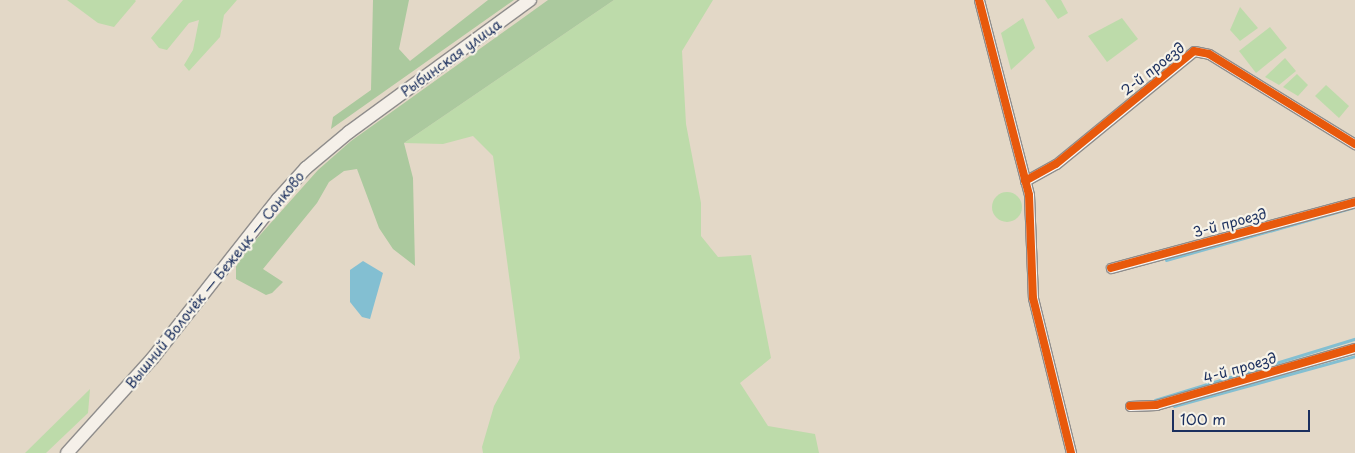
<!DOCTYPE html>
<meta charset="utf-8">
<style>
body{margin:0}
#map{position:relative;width:1355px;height:453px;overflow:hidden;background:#e3d8c7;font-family:"Playpen Sans",sans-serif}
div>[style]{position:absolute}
.green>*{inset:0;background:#bddbaa}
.round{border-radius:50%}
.forest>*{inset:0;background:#abc99e}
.water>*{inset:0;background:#83bfd2}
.stream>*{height:2.5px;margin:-1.25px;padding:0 1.25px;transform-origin:1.25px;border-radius:1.25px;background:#83bfd2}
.roads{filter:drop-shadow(1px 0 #8f8d8c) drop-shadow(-1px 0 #8f8d8c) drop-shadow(0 1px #8f8d8c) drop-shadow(0 -1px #8f8d8c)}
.minor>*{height:9px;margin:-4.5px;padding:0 4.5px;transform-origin:4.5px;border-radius:4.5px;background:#fbf9f7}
.secondary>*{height:12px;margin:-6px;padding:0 6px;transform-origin:6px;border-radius:6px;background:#f5f0e9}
.cycleway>*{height:8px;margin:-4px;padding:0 4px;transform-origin:4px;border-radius:4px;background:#e8590c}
span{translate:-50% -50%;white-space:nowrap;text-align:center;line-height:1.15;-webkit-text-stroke:4.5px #f7f3e8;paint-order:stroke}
.street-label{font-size:14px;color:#1b2f5e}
.scale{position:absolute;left:1172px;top:410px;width:138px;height:22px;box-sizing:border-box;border:2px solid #1b2f5e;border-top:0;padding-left:6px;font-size:15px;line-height:18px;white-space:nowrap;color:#1b2f5e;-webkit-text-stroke:4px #f7f3e8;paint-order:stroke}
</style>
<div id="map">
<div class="green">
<i style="clip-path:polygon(67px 0,135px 0,136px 1px,114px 27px,98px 23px)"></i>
<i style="clip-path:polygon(183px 0,237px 0,224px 15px,220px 37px,189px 71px,184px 65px,193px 50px,199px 20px,189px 23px,167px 50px,159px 48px,151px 38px)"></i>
<i style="clip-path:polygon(614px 0,713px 0,682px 51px,686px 124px,701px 203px,701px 236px,718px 257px,751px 255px,771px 358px,740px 383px,768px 426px,815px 434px,819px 453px,483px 453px,482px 447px,494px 406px,520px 358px,493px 156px,473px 136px,443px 144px,404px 143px)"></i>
<i style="clip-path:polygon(1045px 0,1061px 0,1068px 13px,1058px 19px)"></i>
<i style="clip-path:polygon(1240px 7px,1258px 28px,1240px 41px,1230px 30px)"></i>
<i style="clip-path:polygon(1023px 18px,1035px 48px,1011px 70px,1001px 33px)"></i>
<i style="clip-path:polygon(1122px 18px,1138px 39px,1107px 62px,1088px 36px)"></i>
<i style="clip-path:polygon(1270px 27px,1287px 48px,1256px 73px,1239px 51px)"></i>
<i style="clip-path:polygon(1285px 58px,1296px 71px,1279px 85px,1265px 77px)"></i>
<i style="clip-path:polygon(1297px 74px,1308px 85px,1298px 96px,1283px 87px)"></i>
<i style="clip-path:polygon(1326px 85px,1349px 106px,1339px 118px,1315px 96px)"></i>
<i class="round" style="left:992px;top:192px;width:30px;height:30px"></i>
<i style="clip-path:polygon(90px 389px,88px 413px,46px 453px,25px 453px)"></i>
</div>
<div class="forest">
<i style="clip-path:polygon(373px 0,409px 0,399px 49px,410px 61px,488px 0,514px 0,331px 129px,333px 117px,371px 90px)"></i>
<i style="clip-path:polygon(548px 0,614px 0,404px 143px,413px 178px,415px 266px,393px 249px,379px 228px,357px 169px,344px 171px,329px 182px,317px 203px,263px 269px,283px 282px,272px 293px,266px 295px,236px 279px,236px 266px,251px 245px,318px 170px,351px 141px)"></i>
</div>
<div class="water">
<i style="clip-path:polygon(363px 261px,383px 273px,370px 319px,362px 317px,350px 302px,350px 270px)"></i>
</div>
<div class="stream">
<i style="left:1166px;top:260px;width:196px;rotate:-15.7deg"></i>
<i style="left:1155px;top:400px;width:209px;rotate:-17deg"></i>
<i style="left:1174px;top:406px;width:188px;rotate:-15.4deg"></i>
</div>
<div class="roads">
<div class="minor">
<i style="left:979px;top:0;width:201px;rotate:75.6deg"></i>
<i style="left:1029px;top:195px;width:103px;rotate:87.8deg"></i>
<i style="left:1033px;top:298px;width:160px;rotate:76.2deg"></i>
<i style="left:1025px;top:181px;width:35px;rotate:-29deg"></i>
<i style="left:1056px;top:164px;width:178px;rotate:-39.3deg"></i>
<i style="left:1194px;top:51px;width:15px;rotate:11deg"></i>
<i style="left:1209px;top:54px;width:172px;rotate:31.7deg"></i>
<i style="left:1111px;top:268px;width:253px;rotate:-15.1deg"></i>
<i style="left:1130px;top:406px;width:26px;rotate:-2deg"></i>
<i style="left:1156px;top:405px;width:207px;rotate:-16deg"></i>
</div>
<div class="secondary">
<i style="left:67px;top:453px;width:127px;rotate:-47.9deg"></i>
<i style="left:152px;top:359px;width:204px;rotate:-51.8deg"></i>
<i style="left:278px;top:199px;width:42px;rotate:-47.9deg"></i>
<i style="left:306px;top:168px;width:56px;rotate:-39.9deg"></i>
<i style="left:349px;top:132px;width:224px;rotate:-36.1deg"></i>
</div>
</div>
<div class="cycleway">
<i style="left:979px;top:0;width:201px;rotate:75.6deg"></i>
<i style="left:1029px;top:195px;width:103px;rotate:87.8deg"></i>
<i style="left:1033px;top:298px;width:160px;rotate:76.2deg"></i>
<i style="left:1025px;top:181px;width:35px;rotate:-29deg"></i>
<i style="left:1056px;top:164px;width:178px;rotate:-39.3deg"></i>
<i style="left:1194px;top:51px;width:15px;rotate:11deg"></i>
<i style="left:1209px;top:54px;width:172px;rotate:31.7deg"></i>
<i style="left:1111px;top:268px;width:253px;rotate:-15.1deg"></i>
<i style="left:1130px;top:406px;width:26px;rotate:-2deg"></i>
<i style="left:1156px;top:405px;width:207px;rotate:-16deg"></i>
</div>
<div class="street-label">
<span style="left:451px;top:58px;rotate:-36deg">Рыбинская улица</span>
<span style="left:1153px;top:69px;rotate:-38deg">2-й проезд</span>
<span style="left:1230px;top:223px;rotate:-15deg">3-й проезд</span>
<span style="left:215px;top:280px;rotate:-51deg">Вышний Волочёк — Бежецк — Сонково</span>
<span style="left:1240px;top:368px;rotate:-16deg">4-й проезд</span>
</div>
<div class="scale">100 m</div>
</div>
